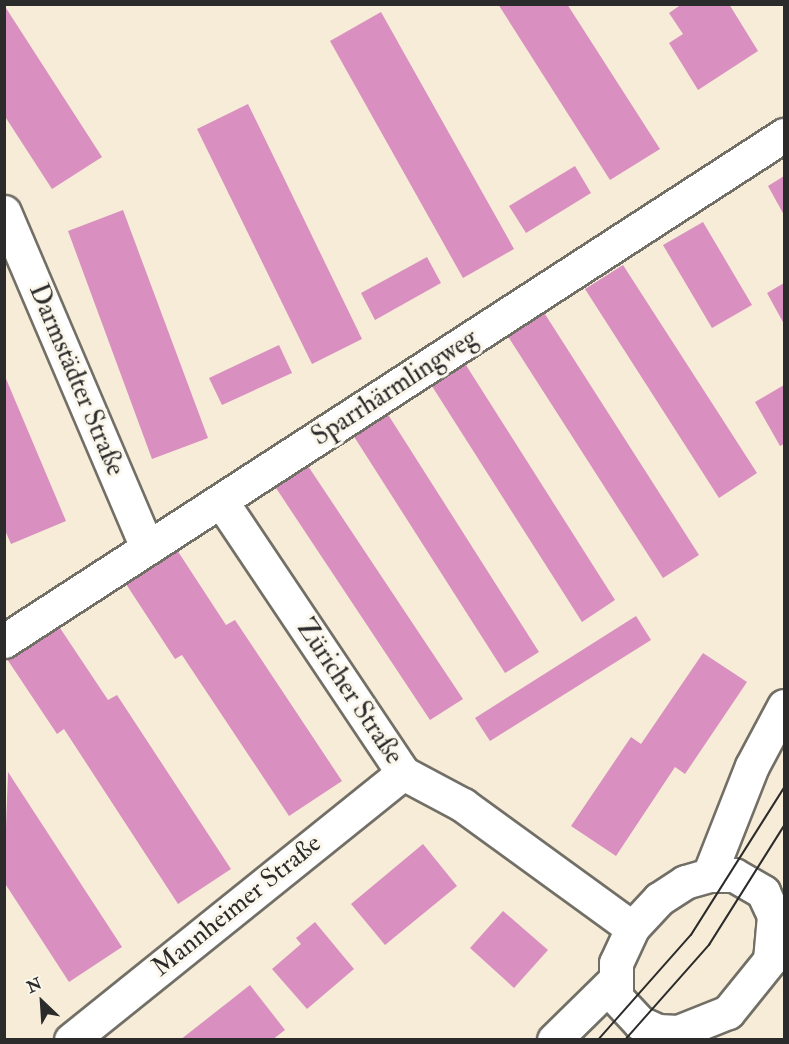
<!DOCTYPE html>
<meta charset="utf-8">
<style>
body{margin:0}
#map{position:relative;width:789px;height:1044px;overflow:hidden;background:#f6ecd7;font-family:"IM FELL Double Pica",serif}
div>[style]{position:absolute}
.building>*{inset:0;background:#d990c0}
.roads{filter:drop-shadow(2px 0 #726f67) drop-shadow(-2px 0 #726f67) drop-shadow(0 2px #726f67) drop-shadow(0 -2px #726f67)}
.minor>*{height:33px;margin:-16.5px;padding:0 16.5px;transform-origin:16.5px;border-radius:16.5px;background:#fff}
.secondary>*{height:33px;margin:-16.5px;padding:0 16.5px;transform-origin:16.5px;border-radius:16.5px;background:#fff}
.tram>*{height:1.5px;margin:-0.75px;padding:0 0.75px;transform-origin:0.75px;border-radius:0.75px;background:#2b2b2b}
span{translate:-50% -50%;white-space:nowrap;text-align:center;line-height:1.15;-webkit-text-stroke:6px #fbf7ec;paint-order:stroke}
.street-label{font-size:26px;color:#2b2b2b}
.frame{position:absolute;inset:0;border:6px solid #2b2b2b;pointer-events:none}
.north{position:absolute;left:12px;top:972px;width:60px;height:60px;-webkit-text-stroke:4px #fbf7ec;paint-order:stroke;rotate:335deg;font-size:16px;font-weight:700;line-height:24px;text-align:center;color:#2b2b2b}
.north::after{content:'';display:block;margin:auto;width:21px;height:27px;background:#2b2b2b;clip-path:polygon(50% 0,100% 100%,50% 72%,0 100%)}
</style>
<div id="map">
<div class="building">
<i style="clip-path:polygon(498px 4px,567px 4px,660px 149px,610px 180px)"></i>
<i style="clip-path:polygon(682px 4px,729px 4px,758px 51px,698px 90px,669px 43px,683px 34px,669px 13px)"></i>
<i style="clip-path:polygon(4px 5px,102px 157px,52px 189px,4px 115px)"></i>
<i style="clip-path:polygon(381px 12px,514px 249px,463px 278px,330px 41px)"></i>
<i style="clip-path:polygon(248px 104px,362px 339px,312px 364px,197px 129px)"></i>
<i style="clip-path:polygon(575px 166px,591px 193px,526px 233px,509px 206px)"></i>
<i style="clip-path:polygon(784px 176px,784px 215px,768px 186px)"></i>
<i style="clip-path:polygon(123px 210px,208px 438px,152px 459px,68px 231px)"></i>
<i style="clip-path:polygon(703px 222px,752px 305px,712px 328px,663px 245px)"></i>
<i style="clip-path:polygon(427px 257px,441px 283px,375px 320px,361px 293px)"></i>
<i style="clip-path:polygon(623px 265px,757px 473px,719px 498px,585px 289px)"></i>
<i style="clip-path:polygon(784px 283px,784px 324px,767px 293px)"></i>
<i style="clip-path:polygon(543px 311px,699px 555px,663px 578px,507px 335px)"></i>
<i style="clip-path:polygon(279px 345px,292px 373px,222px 405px,209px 378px)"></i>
<i style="clip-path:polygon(464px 362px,615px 600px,582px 622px,430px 383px)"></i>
<i style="clip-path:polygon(4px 374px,66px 521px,11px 544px,4px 528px)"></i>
<i style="clip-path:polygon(784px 385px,784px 444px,780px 446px,755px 402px)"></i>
<i style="clip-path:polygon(387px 413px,539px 652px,505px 673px,353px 435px)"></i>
<i style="clip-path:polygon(306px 463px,463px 699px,430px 720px,274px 485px)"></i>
<i style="clip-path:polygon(177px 550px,226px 625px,235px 620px,342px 781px,289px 816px,182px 655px,175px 659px,126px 584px)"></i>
<i style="clip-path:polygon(636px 616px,651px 640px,490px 741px,475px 718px)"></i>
<i style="clip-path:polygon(58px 625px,108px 700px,117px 695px,231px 869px,178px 904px,64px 729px,57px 734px,7px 659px)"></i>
<i style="clip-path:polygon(703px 653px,747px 682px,685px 774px,675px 767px,616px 856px,571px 826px,631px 737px,641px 744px)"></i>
<i style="clip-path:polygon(8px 772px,122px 947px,69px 982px,4px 882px)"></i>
<i style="clip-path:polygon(423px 844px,457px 886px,385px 945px,351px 904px)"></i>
<i style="clip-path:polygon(503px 911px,548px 950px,514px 988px,470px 948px)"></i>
<i style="clip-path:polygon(315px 922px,354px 969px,307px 1009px,272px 969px,301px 944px,296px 938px)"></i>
<i style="clip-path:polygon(250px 985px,285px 1030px,272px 1040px,180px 1040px)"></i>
</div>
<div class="roads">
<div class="minor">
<i style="left:4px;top:212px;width:365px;rotate:66.9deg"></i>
<i style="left:221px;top:501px;width:327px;rotate:56.2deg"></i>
<i style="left:403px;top:773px;width:68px;rotate:28.1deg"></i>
<i style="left:463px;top:805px;width:209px;rotate:36deg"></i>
<i style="left:4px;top:641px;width:930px;rotate:-32.97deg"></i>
<i style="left:71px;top:1040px;width:426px;rotate:-38.8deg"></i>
</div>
<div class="secondary">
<i style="left:709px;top:875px;width:25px"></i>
<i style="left:734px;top:875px;width:34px;rotate:30deg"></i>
<i style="left:763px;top:892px;width:26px;rotate:65deg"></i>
<i style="left:774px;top:916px;width:44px;rotate:95.2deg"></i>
<i style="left:770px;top:960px;width:67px;rotate:128.9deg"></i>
<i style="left:728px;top:1012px;width:54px;rotate:158.2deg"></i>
<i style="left:678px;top:1032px;width:20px;rotate:-177deg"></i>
<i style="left:658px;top:1031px;width:20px;rotate:-156deg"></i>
<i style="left:640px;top:1023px;width:35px;rotate:-133deg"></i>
<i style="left:616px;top:997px;width:34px;rotate:-90deg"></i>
<i style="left:616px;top:963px;width:38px;rotate:-65deg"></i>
<i style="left:632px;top:928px;width:40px;rotate:-47deg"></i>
<i style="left:659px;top:899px;width:31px;rotate:-33deg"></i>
<i style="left:685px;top:882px;width:25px;rotate:-16deg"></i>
<i style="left:709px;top:875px;width:117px;rotate:-68.5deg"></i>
<i style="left:752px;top:766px;width:68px;rotate:-61.9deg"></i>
<i style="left:554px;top:1040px;width:83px;rotate:-44.5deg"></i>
</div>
</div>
<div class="tram">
<i style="left:598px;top:1040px;width:140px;rotate:-48.5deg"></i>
<i style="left:691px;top:935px;width:174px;rotate:-57.7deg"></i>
<i style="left:625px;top:1040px;width:127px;rotate:-48.5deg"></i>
<i style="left:709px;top:945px;width:141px;rotate:-57.8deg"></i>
</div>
<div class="street-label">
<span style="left:76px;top:380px;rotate:67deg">Darmstädter Straße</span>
<span style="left:395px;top:388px;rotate:-33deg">Sparrhärmlingweg</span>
<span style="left:349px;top:692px;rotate:56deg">Züricher Straße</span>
<span style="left:237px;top:906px;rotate:-39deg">Mannheimer Straße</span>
</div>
<div class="frame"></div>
<div class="north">N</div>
</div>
